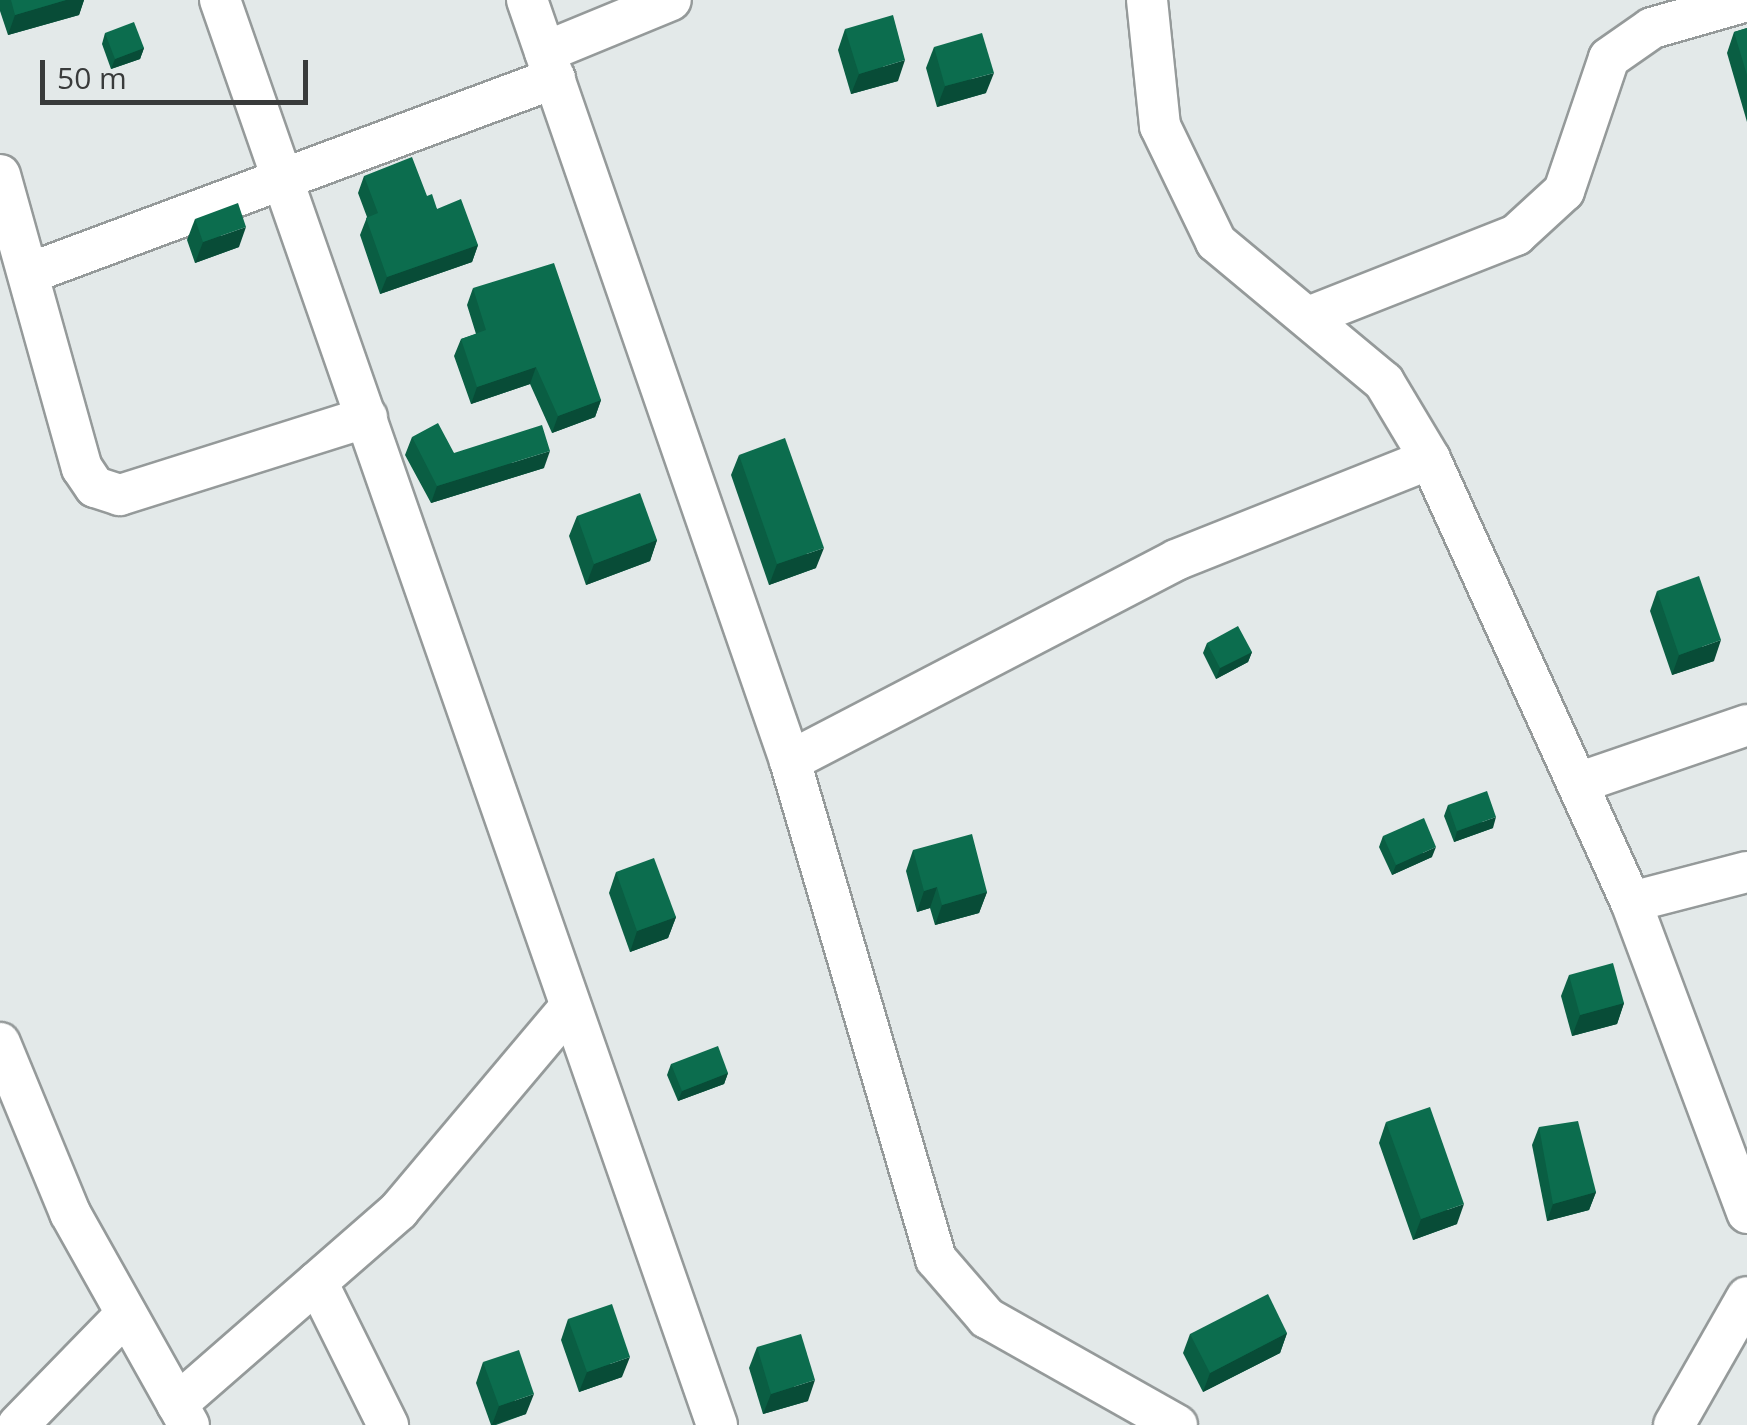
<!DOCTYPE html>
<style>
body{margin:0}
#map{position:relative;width:1747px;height:1425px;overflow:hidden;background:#e3e9e9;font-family:"Open Sans",sans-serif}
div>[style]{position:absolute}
.roads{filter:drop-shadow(2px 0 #959a9a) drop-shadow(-2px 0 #959a9a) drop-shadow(0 2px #959a9a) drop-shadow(0 -2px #959a9a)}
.minor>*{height:40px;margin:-20px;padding:0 20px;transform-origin:20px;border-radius:20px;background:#fff}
.wall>*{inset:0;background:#0a5e43}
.shaded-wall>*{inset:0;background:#084c37}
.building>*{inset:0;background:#0c6d4e}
span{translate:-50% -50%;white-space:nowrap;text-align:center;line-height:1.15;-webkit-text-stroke:10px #e3e9e9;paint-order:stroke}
.scale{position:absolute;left:40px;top:60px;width:268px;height:45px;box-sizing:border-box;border:5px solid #393b3b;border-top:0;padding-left:12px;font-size:30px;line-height:35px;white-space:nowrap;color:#393b3b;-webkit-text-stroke:8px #e3e9e9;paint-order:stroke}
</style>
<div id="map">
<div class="roads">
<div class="minor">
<i style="left:220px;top:0;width:1509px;rotate:70.77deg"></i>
<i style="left:527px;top:0;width:805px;rotate:70.93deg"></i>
<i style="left:790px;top:761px;width:519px;rotate:73.66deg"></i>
<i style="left:936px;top:1259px;width:78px;rotate:49.2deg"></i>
<i style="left:987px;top:1318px;width:218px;rotate:29.4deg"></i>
<i style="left:1147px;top:0;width:127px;rotate:84.1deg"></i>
<i style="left:1160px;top:126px;width:129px;rotate:64.2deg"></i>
<i style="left:1216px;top:242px;width:219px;rotate:39.8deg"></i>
<i style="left:1384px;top:382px;width:90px;rotate:59.1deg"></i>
<i style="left:1430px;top:459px;width:486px;rotate:65.6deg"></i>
<i style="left:1631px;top:902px;width:332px;rotate:69.5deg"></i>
<i style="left:545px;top:52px;width:136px;rotate:-22.4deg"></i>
<i style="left:0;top:175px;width:304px;rotate:74.4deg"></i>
<i style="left:82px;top:468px;width:23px;rotate:56deg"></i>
<i style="left:95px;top:487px;width:26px;rotate:18deg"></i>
<i style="left:120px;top:495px;width:259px;rotate:-17.5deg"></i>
<i style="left:30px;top:273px;width:560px;rotate:-20.38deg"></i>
<i style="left:1308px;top:317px;width:224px;rotate:-21.5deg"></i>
<i style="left:1516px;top:235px;width:65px;rotate:-42.5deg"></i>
<i style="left:1564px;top:191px;width:140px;rotate:-71.3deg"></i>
<i style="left:1609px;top:58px;width:52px;rotate:-34.9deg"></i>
<i style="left:1652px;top:28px;width:99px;rotate:-15.9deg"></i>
<i style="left:790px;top:761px;width:435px;rotate:-27.5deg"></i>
<i style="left:1176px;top:560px;width:273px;rotate:-21.7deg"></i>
<i style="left:1578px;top:783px;width:179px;rotate:-18.9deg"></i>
<i style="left:1631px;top:902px;width:120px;rotate:-14.5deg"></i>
<i style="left:0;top:1043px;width:184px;rotate:67.6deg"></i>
<i style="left:70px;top:1213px;width:243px;rotate:60.7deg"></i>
<i style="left:317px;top:1282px;width:160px;rotate:63.6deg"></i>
<i style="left:177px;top:1404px;width:295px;rotate:-41.1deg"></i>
<i style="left:399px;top:1210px;width:264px;rotate:-49.9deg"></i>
<i style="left:18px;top:1425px;width:155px;rotate:-45.8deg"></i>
<i style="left:1674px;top:1425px;width:147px;rotate:-60.3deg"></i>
</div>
</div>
<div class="wall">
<i style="clip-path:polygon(0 0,84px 0,79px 15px,8px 35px,0 11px)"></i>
<i style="clip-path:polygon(1747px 28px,1747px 122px,1727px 53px,1734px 32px)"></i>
<i style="clip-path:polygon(845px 29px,898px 81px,851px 94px,838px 50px)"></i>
<i style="clip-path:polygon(105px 33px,144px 48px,140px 59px,111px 69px,102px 44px)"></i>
<i style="clip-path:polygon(934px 47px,986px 93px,937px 107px,926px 68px)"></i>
<i style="clip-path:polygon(364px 176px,427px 196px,437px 209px,478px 245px,472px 262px,380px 294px,360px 235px,367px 217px,358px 193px)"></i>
<i style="clip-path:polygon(195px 219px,239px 247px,195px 263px,187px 240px)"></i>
<i style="clip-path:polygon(473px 288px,601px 400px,595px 417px,552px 433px,530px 384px,471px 404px,454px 356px,461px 339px,476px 334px,467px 305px)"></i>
<i style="clip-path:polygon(412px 437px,454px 453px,544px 468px,431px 503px,405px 455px)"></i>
<i style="clip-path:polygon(739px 455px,816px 568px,769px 585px,731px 475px)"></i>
<i style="clip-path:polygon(577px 516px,657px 540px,650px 561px,586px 585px,569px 536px)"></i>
<i style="clip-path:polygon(1657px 591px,1714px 661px,1672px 675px,1650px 611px)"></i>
<i style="clip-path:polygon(1207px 643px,1252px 652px,1248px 662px,1216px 679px,1203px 653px)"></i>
<i style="clip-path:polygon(1448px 805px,1493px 828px,1454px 842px,1444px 816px)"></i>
<i style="clip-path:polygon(1383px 836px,1432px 857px,1392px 875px,1379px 847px)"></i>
<i style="clip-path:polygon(913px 850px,987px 892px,979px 913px,935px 925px,930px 908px,917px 912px,906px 871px)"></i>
<i style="clip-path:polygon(616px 872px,676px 917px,668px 938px,630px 952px,609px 893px)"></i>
<i style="clip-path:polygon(1569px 975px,1624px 1003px,1617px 1024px,1572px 1036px,1561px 996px)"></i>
<i style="clip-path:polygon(671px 1064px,728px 1073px,724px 1084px,678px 1101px,667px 1075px)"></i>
<i style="clip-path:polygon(1386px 1122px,1457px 1224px,1413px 1240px,1379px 1143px)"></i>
<i style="clip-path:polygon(1539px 1127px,1596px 1192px,1589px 1210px,1547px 1221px,1532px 1145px)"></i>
<i style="clip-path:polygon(568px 1319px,622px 1377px,579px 1392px,561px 1340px)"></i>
<i style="clip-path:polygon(1287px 1333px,1280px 1353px,1203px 1392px,1183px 1353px,1190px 1334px)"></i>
<i style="clip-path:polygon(757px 1347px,808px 1401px,763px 1414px,749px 1368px)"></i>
<i style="clip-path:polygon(483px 1362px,526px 1414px,496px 1425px,491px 1425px,476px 1383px)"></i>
</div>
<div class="shaded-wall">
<i style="clip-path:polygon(66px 0,84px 0,79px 15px,8px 35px,15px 15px)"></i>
<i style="clip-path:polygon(144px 48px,140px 59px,111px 69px,115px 59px)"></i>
<i style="clip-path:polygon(905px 60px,898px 81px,851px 94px,859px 74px)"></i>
<i style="clip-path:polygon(994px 73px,986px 93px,937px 107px,945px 86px)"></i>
<i style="clip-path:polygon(246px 227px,239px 247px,195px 263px,203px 242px)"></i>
<i style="clip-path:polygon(478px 245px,472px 262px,380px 294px,387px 277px)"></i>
<i style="clip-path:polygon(536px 367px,530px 384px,471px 404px,477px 387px)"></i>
<i style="clip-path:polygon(601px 400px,595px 417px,552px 433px,558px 416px)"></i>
<i style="clip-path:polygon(550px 451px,544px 468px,431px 503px,437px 486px)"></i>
<i style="clip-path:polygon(657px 540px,650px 561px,586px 585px,594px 564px)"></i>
<i style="clip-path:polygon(824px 548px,816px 568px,769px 585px,777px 564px)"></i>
<i style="clip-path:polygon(1721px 640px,1714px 661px,1672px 675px,1679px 655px)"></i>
<i style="clip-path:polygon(1252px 652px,1248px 662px,1216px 679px,1220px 668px)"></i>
<i style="clip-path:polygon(1496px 817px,1493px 828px,1454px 842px,1457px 831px)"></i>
<i style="clip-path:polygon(1436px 847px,1432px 857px,1392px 875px,1396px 865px)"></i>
<i style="clip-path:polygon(937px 887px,930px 908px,917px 912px,924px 891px)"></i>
<i style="clip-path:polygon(987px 892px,979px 913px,935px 925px,942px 905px)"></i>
<i style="clip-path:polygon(676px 917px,668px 938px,630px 952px,637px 931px)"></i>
<i style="clip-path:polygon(1624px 1003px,1617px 1024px,1572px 1036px,1580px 1015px)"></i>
<i style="clip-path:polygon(728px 1073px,724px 1084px,678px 1101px,682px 1091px)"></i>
<i style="clip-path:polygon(1596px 1192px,1589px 1210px,1547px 1221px,1553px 1204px)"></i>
<i style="clip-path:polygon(1464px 1204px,1457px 1224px,1413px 1240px,1421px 1219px)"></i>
<i style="clip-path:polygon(1287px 1333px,1280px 1353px,1203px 1392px,1210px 1373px)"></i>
<i style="clip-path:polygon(630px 1357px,622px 1377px,579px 1392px,587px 1372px)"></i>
<i style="clip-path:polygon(815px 1380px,808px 1401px,763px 1414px,771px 1394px)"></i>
<i style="clip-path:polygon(534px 1394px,526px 1414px,492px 1425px,499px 1406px)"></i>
</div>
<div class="building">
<i style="clip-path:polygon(11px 0,66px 0,15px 15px)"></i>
<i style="clip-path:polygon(893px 15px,905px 60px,859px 74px,845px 29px)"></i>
<i style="clip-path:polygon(134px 22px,144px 48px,115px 59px,105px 33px)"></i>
<i style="clip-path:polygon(1747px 28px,1747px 75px,1734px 32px)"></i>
<i style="clip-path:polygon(982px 33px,994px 73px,945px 86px,934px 47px)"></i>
<i style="clip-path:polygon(412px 157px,427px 196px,432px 194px,437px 209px,461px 199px,478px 245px,387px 277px,366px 218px,378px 213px,364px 176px)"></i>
<i style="clip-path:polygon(238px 203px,246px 227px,203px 242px,195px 219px)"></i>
<i style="clip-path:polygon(554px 263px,601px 400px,558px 416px,536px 367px,477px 387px,461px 339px,486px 330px,473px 288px)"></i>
<i style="clip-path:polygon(438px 423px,454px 453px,542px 425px,550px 451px,437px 486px,412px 437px)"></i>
<i style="clip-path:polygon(785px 438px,824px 548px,777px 564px,739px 455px)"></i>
<i style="clip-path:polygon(640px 493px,657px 540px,594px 564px,577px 516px)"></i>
<i style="clip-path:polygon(1699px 576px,1721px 640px,1679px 655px,1657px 591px)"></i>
<i style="clip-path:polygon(1238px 626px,1252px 652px,1220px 668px,1207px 643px)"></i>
<i style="clip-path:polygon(1487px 791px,1496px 817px,1457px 831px,1448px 805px)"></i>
<i style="clip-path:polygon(1424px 818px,1436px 847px,1396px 865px,1383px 836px)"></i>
<i style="clip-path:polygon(972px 834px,987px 892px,942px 905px,937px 887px,924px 891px,913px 850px)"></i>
<i style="clip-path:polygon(654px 858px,676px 917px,637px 931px,616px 872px)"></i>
<i style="clip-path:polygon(1613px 963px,1624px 1003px,1580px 1015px,1569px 975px)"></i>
<i style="clip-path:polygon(718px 1046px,728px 1073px,682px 1091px,671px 1064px)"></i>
<i style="clip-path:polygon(1430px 1107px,1464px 1204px,1421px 1219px,1386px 1122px)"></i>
<i style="clip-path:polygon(1578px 1121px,1596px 1192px,1553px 1204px,1539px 1127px)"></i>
<i style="clip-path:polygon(1268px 1294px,1287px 1333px,1210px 1373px,1190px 1334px)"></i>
<i style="clip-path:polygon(612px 1304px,630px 1357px,587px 1372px,568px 1319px)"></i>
<i style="clip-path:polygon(801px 1334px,815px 1380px,771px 1394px,757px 1347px)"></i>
<i style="clip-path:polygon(519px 1350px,534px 1394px,499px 1406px,483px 1362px)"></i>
</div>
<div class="scale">50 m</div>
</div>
